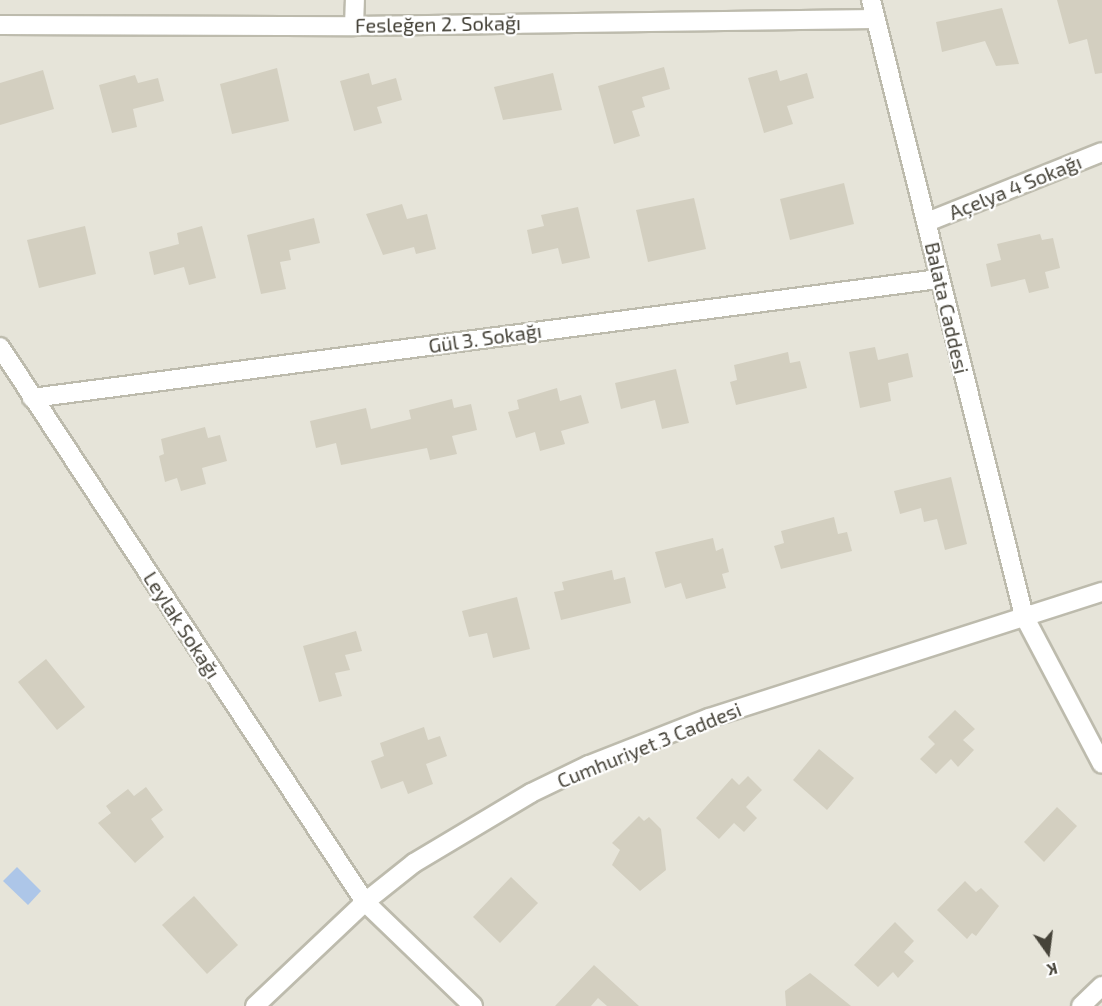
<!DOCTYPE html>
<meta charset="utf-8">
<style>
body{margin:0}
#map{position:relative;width:1102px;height:1006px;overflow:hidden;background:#f3f2ea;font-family:"Exo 2",sans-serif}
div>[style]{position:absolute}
.residential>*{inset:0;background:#e6e4d9}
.water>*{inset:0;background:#adc6e8}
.building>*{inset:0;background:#d3cfc0}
.roads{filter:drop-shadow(2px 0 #bdbbad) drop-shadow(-2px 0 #bdbbad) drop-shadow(0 2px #bdbbad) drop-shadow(0 -2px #bdbbad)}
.street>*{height:18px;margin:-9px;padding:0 9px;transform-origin:9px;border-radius:9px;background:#fff}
span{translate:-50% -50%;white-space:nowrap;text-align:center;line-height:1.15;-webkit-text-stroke:4.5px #fff;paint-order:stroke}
.street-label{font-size:20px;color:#464339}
.north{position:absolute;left:1018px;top:922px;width:60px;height:60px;-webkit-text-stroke:4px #fff;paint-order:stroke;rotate:166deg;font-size:16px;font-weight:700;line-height:24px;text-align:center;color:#464339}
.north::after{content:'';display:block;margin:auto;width:21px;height:27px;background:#464339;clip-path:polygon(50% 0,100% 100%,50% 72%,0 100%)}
</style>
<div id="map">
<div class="residential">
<i style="clip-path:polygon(0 0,1102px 0,1102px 1006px,0 1006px)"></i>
</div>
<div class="water">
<i style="clip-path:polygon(17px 867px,41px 891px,28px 905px,3px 881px)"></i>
</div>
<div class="building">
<i style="clip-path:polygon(1057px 0,1102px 0,1102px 73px,1095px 74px,1087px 39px,1069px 44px)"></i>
<i style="clip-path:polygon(1002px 8px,1019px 64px,996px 66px,985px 41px,942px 52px,936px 22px)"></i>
<i style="clip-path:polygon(664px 67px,670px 89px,642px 97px,645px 107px,632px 111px,640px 136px,614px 144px,598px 86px)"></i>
<i style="clip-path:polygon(277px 68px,289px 121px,232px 134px,220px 84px)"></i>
<i style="clip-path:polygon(43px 70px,54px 109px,0 125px,0 83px)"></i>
<i style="clip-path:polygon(777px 70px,780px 81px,807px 73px,814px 98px,787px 106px,793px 124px,764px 133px,748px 78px)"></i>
<i style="clip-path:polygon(369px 73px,372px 85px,396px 78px,402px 100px,377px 107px,382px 123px,354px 131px,340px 81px)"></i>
<i style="clip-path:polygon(553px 73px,562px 110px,503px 120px,494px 87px)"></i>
<i style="clip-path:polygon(135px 75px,138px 83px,158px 78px,164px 101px,133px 109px,137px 127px,112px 133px,99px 85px)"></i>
<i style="clip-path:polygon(844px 183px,854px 224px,790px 240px,780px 199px)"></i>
<i style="clip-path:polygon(694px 198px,706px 249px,648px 262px,636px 210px)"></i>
<i style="clip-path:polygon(402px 204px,407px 219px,427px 214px,436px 249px,416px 254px,414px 247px,383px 255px,366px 214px)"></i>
<i style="clip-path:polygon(578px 207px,590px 258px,562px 264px,558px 248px,532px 254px,527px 230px,544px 226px,541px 215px)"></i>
<i style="clip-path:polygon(314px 218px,320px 243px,289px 250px,291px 260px,280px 262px,286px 289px,261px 294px,247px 235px)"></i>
<i style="clip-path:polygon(85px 226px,96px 274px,39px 288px,27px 240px)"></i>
<i style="clip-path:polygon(202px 226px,216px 278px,189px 285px,184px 267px,154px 275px,149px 252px,179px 244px,177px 233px)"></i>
<i style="clip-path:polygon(1040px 234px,1042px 240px,1053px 238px,1060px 268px,1045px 272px,1049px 288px,1029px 293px,1025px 279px,991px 287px,986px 264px,1001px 260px,997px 244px)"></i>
<i style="clip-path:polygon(875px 347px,878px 360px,908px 353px,913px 377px,888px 383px,891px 401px,860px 408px,849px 352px)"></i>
<i style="clip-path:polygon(788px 352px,790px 363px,800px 361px,807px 388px,736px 405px,730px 382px,737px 380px,734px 365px)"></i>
<i style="clip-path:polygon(676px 369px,689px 423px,662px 429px,655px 400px,621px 409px,615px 383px)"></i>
<i style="clip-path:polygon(557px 388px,560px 401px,581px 395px,589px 423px,561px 431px,565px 444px,540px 451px,535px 432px,516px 438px,508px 412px,519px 409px,517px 400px)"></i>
<i style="clip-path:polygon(452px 399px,454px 408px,471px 404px,477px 430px,452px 436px,457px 454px,430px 460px,427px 448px,341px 465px,336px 443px,316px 448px,310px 421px,366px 408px,371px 429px,411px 419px,409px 410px)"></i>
<i style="clip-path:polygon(205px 427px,208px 438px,220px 435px,227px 461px,202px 468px,206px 484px,181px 491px,177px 478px,165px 482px,159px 456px,164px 454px,161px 439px)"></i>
<i style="clip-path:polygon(951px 477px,967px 544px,945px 550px,937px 519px,924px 522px,921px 508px,900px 514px,894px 491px)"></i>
<i style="clip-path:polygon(834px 517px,838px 534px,847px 532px,852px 551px,781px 569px,774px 546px,784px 543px,781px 531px)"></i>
<i style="clip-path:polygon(713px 538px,716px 551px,723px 548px,729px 572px,722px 574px,726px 588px,686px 599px,681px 583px,665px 588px,655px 552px)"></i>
<i style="clip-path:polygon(612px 570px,614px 580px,625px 577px,631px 603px,561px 620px,554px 592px,564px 590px,562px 582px)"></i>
<i style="clip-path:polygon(517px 597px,530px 649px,493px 658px,487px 633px,469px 637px,462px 611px)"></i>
<i style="clip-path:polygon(356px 631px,362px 651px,345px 655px,350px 670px,335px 673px,342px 696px,319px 702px,303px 646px)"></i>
<i style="clip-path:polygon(46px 659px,85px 707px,57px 730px,18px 682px)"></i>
<i style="clip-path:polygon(955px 710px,975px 729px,963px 740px,974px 750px,958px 767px,951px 759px,936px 774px,920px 759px,935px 744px,928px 737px)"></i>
<i style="clip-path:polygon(424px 727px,428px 740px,440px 736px,447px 756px,426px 764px,433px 784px,408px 794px,403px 781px,381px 789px,371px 761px,384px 756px,380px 743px)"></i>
<i style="clip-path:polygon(819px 749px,854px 778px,827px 810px,793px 780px)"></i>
<i style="clip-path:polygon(748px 776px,762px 790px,746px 807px,757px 818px,744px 832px,734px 823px,719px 839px,696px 818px,732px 778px,739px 785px)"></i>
<i style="clip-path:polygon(146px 787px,163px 810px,151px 819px,164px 837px,135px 863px,98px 823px,111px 813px,106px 806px,128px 789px,134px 796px)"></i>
<i style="clip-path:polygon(1057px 807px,1077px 826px,1044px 862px,1024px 842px)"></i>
<i style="clip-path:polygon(639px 816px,644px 821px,649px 817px,661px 829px,666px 870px,640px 891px,612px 865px,620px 850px,612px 843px)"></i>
<i style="clip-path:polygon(511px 877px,538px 903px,500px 943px,473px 917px)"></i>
<i style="clip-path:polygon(965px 881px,976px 892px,981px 888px,999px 906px,976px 936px,972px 933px,967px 939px,937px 910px)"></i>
<i style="clip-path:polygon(194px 896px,238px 945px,207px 974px,162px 925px)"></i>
<i style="clip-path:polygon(895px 922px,914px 941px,904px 952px,914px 961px,898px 978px,893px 972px,878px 987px,854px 965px)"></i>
<i style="clip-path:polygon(594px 965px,639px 1006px,607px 1006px,598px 998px,591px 1006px,555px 1006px)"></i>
<i style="clip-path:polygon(810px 973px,851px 1006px,786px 1006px,785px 991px)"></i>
</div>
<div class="roads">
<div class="street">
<i style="left:871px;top:0;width:635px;rotate:76.05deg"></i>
<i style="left:1024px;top:616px;width:167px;rotate:62.2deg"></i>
<i style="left:0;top:25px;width:354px;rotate:0.2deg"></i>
<i style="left:354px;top:26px;width:521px;rotate:-0.77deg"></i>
<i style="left:354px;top:26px;width:26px;rotate:-88deg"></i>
<i style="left:927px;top:222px;width:188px;rotate:-21.8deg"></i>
<i style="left:0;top:347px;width:664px;rotate:56.67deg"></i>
<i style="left:365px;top:902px;width:150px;rotate:43.9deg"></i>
<i style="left:32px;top:398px;width:914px;rotate:-7.48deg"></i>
<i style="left:255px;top:1006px;width:151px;rotate:-43.4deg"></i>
<i style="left:365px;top:902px;width:63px;rotate:-38.5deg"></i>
<i style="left:414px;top:863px;width:136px;rotate:-30.9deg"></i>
<i style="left:531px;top:793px;width:64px;rotate:-25.8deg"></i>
<i style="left:589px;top:765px;width:129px;rotate:-21.4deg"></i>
<i style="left:709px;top:718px;width:413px;rotate:-17.8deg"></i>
<i style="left:1081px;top:1006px;width:29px;rotate:-44deg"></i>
</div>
</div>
<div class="street-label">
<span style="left:438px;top:24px;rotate:-1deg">Fesleğen 2. Sokağı</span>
<span style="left:1015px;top:187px;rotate:-22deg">Açelya 4 Sokağı</span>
<span style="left:947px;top:308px;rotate:77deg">Balata Caddesi</span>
<span style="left:485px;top:338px;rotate:-8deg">Gül 3. Sokağı</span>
<span style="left:182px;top:625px;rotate:57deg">Leylak Sokağı</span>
<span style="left:649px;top:745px;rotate:-22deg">Cumhuriyet 3 Caddesi</span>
</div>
<div class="north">K</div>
</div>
